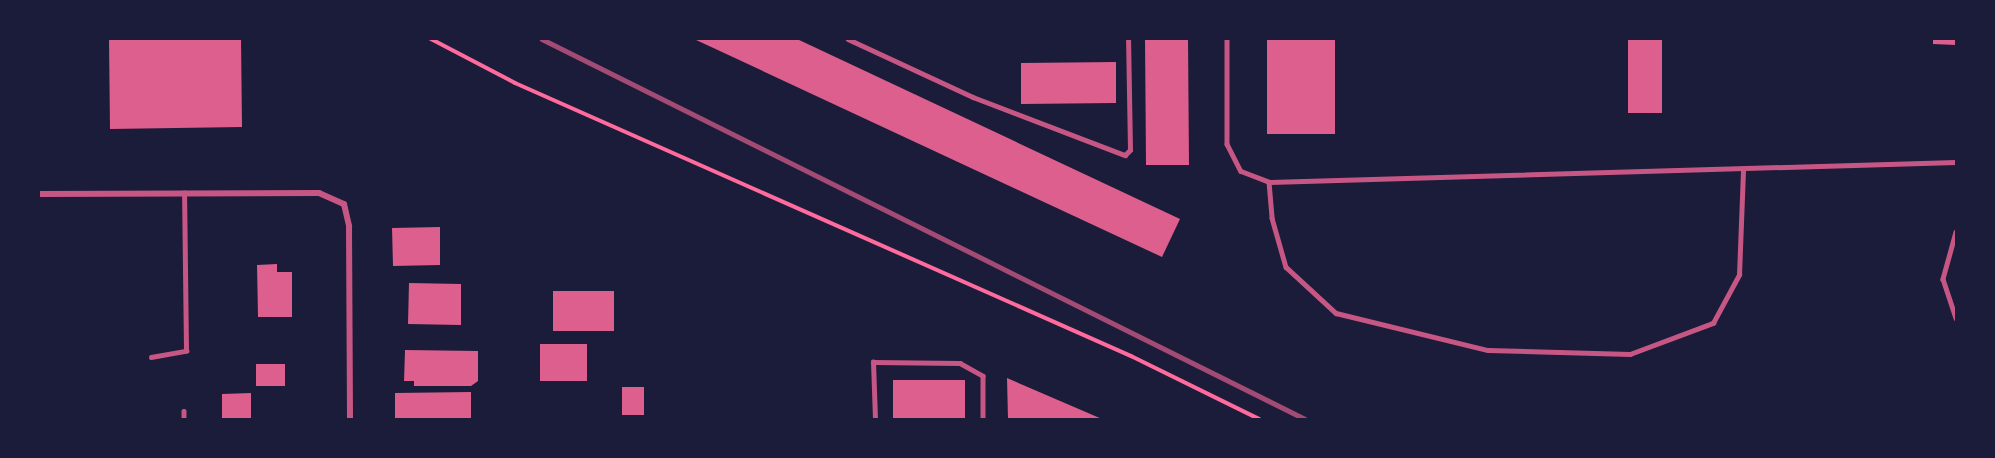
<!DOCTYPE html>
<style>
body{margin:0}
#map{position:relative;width:1995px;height:458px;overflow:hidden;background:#1b1b3a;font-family:"IBM Plex Serif",serif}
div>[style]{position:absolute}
.building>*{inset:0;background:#dd5f8e}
.path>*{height:4px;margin:-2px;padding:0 2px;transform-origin:2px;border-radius:2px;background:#ff6b9d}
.service>*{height:4.5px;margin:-2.25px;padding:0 2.25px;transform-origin:2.25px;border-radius:2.25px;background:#c65784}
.minor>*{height:6px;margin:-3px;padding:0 3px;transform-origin:3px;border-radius:3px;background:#c65784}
.rail>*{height:4.5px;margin:-2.25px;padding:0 2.25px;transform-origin:2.25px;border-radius:2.25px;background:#a44b75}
span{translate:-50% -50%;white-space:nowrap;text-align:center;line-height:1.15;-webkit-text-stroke:6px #1b1b3a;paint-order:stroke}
.frame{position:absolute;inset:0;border:40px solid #1b1b3a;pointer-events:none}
</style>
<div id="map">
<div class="building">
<i style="clip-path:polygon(109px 39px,241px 39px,242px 127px,110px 129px)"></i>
<i style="clip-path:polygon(694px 39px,797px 39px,1180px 219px,1162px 257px)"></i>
<i style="clip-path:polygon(1145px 39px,1188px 39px,1189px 165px,1146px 165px)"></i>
<i style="clip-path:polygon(1267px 39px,1335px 39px,1335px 134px,1267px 134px)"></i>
<i style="clip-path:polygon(1628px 39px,1662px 39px,1662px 113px,1628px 113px)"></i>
<i style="clip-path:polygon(1933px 39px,1956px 39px,1956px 45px,1933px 44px)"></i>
<i style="clip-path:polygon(1116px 62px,1116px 103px,1021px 104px,1021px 63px)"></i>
<i style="clip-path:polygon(440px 227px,440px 265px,393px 266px,392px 228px)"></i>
<i style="clip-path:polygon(277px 264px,277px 272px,292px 272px,292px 317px,258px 317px,257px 265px)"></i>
<i style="clip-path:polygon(409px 283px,461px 284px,461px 325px,408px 324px)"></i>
<i style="clip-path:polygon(553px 291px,614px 291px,614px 331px,553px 331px)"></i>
<i style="clip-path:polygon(540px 344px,587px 344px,587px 381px,540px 381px)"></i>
<i style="clip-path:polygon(405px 350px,478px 351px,478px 381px,471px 386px,414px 386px,414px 381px,404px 381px)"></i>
<i style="clip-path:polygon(256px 364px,285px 364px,285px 386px,256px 386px)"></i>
<i style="clip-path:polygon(1007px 378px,1102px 419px,1008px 419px)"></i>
<i style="clip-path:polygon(893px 380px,965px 380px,965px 419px,893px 419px)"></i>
<i style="clip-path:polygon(622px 387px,644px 387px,644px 415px,622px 415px)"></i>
<i style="clip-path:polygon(471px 392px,471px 419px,395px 419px,395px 393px)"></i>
<i style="clip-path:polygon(251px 393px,251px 419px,222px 419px,222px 394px)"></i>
</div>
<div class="path">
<i style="left:431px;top:39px;width:95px;rotate:27.6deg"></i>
<i style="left:515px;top:83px;width:674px;rotate:23.9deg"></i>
<i style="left:1131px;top:356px;width:143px;rotate:26.2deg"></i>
</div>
<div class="service">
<i style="left:848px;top:39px;width:138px;rotate:24.9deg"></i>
<i style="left:973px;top:97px;width:163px;rotate:20.9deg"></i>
<i style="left:1125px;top:155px;width:7px;rotate:-45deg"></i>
<i style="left:1130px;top:150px;width:111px;rotate:-91deg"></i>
<i style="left:1227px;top:39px;width:105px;rotate:90deg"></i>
<i style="left:1227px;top:144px;width:30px;rotate:63deg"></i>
<i style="left:1241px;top:171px;width:30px;rotate:21deg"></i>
<i style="left:1269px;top:182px;width:687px;rotate:-1.67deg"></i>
<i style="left:1269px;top:182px;width:36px;rotate:85deg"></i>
<i style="left:1272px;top:218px;width:51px;rotate:74.1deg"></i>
<i style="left:1286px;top:267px;width:68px;rotate:42.6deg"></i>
<i style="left:1336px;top:313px;width:156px;rotate:13.7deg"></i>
<i style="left:1488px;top:350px;width:142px;rotate:1.6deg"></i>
<i style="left:1630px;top:354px;width:89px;rotate:-20.5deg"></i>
<i style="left:1713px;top:323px;width:55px;rotate:-61.6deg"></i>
<i style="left:1739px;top:275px;width:106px;rotate:-87.8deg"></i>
<i style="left:1956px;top:232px;width:49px;rotate:105.5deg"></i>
<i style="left:1943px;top:279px;width:41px;rotate:71.6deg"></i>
<i style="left:151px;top:357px;width:36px;rotate:-10deg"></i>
<i style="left:186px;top:351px;width:158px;rotate:-90.7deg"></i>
<i style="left:184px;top:411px;width:8px;rotate:90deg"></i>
<i style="left:875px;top:419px;width:57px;rotate:-92deg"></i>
<i style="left:873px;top:362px;width:87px;rotate:0.7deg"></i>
<i style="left:960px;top:363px;width:26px;rotate:29deg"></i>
<i style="left:983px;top:376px;width:43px;rotate:90deg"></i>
</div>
<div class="minor">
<i style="left:39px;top:194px;width:280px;rotate:-0.2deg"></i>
<i style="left:319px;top:193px;width:27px;rotate:24deg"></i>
<i style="left:344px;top:204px;width:23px;rotate:77deg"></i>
<i style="left:349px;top:226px;width:193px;rotate:89.7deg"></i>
</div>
<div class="rail">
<i style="left:542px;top:39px;width:852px;rotate:26.47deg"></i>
</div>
<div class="frame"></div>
</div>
